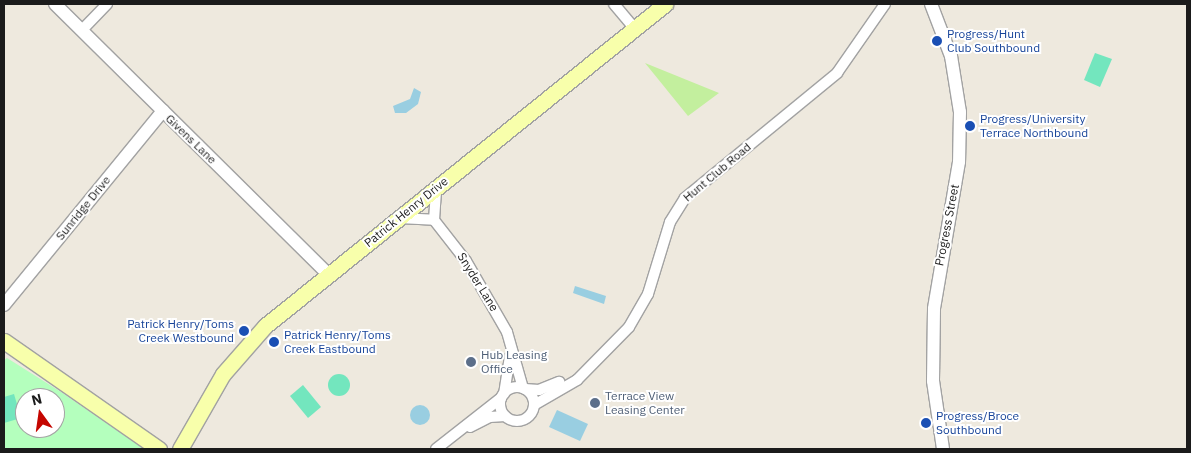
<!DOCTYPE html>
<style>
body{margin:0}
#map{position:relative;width:1191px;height:453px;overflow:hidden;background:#eee9de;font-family:"IBM Plex Sans",sans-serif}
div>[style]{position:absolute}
.grass>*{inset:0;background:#c3ef9e}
.park>*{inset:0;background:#b4ffbd}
.pitch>*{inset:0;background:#73e6be}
.round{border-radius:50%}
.water>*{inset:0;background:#99cee1}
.roads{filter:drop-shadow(1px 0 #a2a2a2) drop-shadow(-1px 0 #a2a2a2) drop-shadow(0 1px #a2a2a2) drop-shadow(0 -1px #a2a2a2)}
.minor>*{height:10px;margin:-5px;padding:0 5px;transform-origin:5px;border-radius:5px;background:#fff}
.minor>.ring{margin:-5px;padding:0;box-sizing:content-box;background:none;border:10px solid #fff;border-radius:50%}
.tertiary>*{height:12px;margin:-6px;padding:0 6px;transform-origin:6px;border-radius:6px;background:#fff}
.secondary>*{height:15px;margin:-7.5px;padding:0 7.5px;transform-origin:7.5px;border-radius:7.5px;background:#f8ffab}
.dots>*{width:14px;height:14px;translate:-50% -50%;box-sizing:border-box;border:2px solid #fff;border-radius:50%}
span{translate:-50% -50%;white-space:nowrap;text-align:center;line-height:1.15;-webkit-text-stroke:4px #fff;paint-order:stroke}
.transit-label{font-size:12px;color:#164399}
.left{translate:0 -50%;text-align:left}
.right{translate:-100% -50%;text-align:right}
.street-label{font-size:12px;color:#1b1b1b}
.service-label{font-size:12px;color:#4e5e75}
.frame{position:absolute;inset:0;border:5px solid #1b1b1b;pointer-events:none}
.north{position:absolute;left:15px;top:388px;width:50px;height:50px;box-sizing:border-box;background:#fff;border:1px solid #a4a4a4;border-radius:50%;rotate:346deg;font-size:14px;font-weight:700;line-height:20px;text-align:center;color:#1b1b1b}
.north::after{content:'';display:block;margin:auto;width:18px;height:22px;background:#c50600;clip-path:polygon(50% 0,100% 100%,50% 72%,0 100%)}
</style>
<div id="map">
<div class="grass">
<i style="clip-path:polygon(645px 63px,719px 93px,688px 116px)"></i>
</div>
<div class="park">
<i style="clip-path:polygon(evenodd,7px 358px,61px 392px,144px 449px,4px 449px,4px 360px,7px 358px,25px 398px,55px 398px,55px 428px,25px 428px,25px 398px)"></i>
</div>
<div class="pitch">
<i style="clip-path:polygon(1095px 53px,1112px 59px,1100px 87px,1084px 80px)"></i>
<i class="round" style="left:328px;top:374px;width:22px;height:22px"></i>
<i style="clip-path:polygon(303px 385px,321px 407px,308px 418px,290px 396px)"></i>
<i style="clip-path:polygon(14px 394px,21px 418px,4px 423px,4px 397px)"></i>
</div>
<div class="water">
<i style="clip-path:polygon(414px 88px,421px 92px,418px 104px,406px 113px,395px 113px,393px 106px,410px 99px)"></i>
<i style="clip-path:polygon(575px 286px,606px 296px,604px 304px,573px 293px)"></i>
<i class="round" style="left:410px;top:405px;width:20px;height:20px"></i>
<i style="clip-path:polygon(557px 410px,588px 424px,580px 441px,549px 427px)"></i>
</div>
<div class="roads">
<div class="minor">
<i style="left:614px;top:4px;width:31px;rotate:50deg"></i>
<i style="left:82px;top:30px;width:36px;rotate:-46deg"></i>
<i style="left:399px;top:218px;width:35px;rotate:3deg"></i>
<i style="left:434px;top:220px;width:52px;rotate:52deg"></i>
<i style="left:466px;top:261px;width:82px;rotate:60deg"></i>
<i style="left:507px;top:332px;width:58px;rotate:74.1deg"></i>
<i style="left:434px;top:220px;width:32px;rotate:-86deg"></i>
<i class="ring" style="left:500px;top:387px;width:24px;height:24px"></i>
<i style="left:525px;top:389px;width:14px;rotate:4deg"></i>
<i style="left:539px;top:390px;width:22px;rotate:-22deg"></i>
<i style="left:504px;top:394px;width:38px;rotate:-81deg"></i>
<i style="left:534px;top:405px;width:50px;rotate:-30.2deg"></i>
<i style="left:577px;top:380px;width:74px;rotate:-45.5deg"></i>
<i style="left:629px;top:327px;width:38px;rotate:-60deg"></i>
<i style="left:648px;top:294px;width:75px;rotate:-73deg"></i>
<i style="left:670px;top:222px;width:28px;rotate:-58deg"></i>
<i style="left:685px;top:198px;width:197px;rotate:-39.4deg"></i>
<i style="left:837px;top:73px;width:84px;rotate:-55.2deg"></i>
<i style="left:470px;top:427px;width:22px;rotate:-27deg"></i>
<i style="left:490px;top:417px;width:15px;rotate:-4deg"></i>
<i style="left:436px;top:449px;width:83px;rotate:-38.1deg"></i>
</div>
<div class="tertiary">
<i style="left:55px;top:4px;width:384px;rotate:44.7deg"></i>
<i style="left:931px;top:4px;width:56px;rotate:69deg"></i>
<i style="left:951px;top:56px;width:57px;rotate:80.9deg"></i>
<i style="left:960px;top:112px;width:50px;rotate:91.1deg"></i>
<i style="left:959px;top:162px;width:149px;rotate:99.7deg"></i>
<i style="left:934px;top:309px;width:72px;rotate:90.8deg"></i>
<i style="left:933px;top:381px;width:69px;rotate:81.6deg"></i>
<i style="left:4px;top:305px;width:251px;rotate:-50.7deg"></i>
</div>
<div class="secondary">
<i style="left:4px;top:341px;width:189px;rotate:34.9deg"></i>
<i style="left:180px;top:449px;width:86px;rotate:-60.2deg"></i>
<i style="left:223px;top:374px;width:64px;rotate:-48.8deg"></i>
<i style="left:265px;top:326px;width:514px;rotate:-38.83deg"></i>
</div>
</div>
<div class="dots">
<i style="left:937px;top:41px;background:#1a4fb4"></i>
<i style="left:970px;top:126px;background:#1a4fb4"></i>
<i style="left:244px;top:331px;background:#1a4fb4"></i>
<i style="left:274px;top:342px;background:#1a4fb4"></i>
<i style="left:471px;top:362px;background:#5c6f8a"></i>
<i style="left:595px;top:403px;background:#5c6f8a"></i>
<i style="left:926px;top:423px;background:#1a4fb4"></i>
</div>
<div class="transit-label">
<span class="left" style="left:947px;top:41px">Progress/Hunt<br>Club Southbound</span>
<span class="left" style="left:980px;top:126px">Progress/University<br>Terrace Northbound</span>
<span class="right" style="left:234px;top:331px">Patrick Henry/Toms<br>Creek Westbound</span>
<span class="left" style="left:284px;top:342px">Patrick Henry/Toms<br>Creek Eastbound</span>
<span class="left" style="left:936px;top:423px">Progress/Broce<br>Southbound</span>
</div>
<div class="street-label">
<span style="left:191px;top:139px;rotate:44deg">Givens Lane</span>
<span style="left:717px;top:172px;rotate:-40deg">Hunt Club Road</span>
<span style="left:83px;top:208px;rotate:-51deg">Sunridge Drive</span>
<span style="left:406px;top:212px;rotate:-39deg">Patrick Henry Drive</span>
<span style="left:947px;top:225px;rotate:-79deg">Progress Street</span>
<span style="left:478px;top:282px;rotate:58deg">Snyder Lane</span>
</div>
<div class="service-label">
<span class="left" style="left:481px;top:362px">Hub Leasing<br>Office</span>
<span class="left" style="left:605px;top:403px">Terrace View<br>Leasing Center</span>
</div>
<div class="frame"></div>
<div class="north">N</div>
</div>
